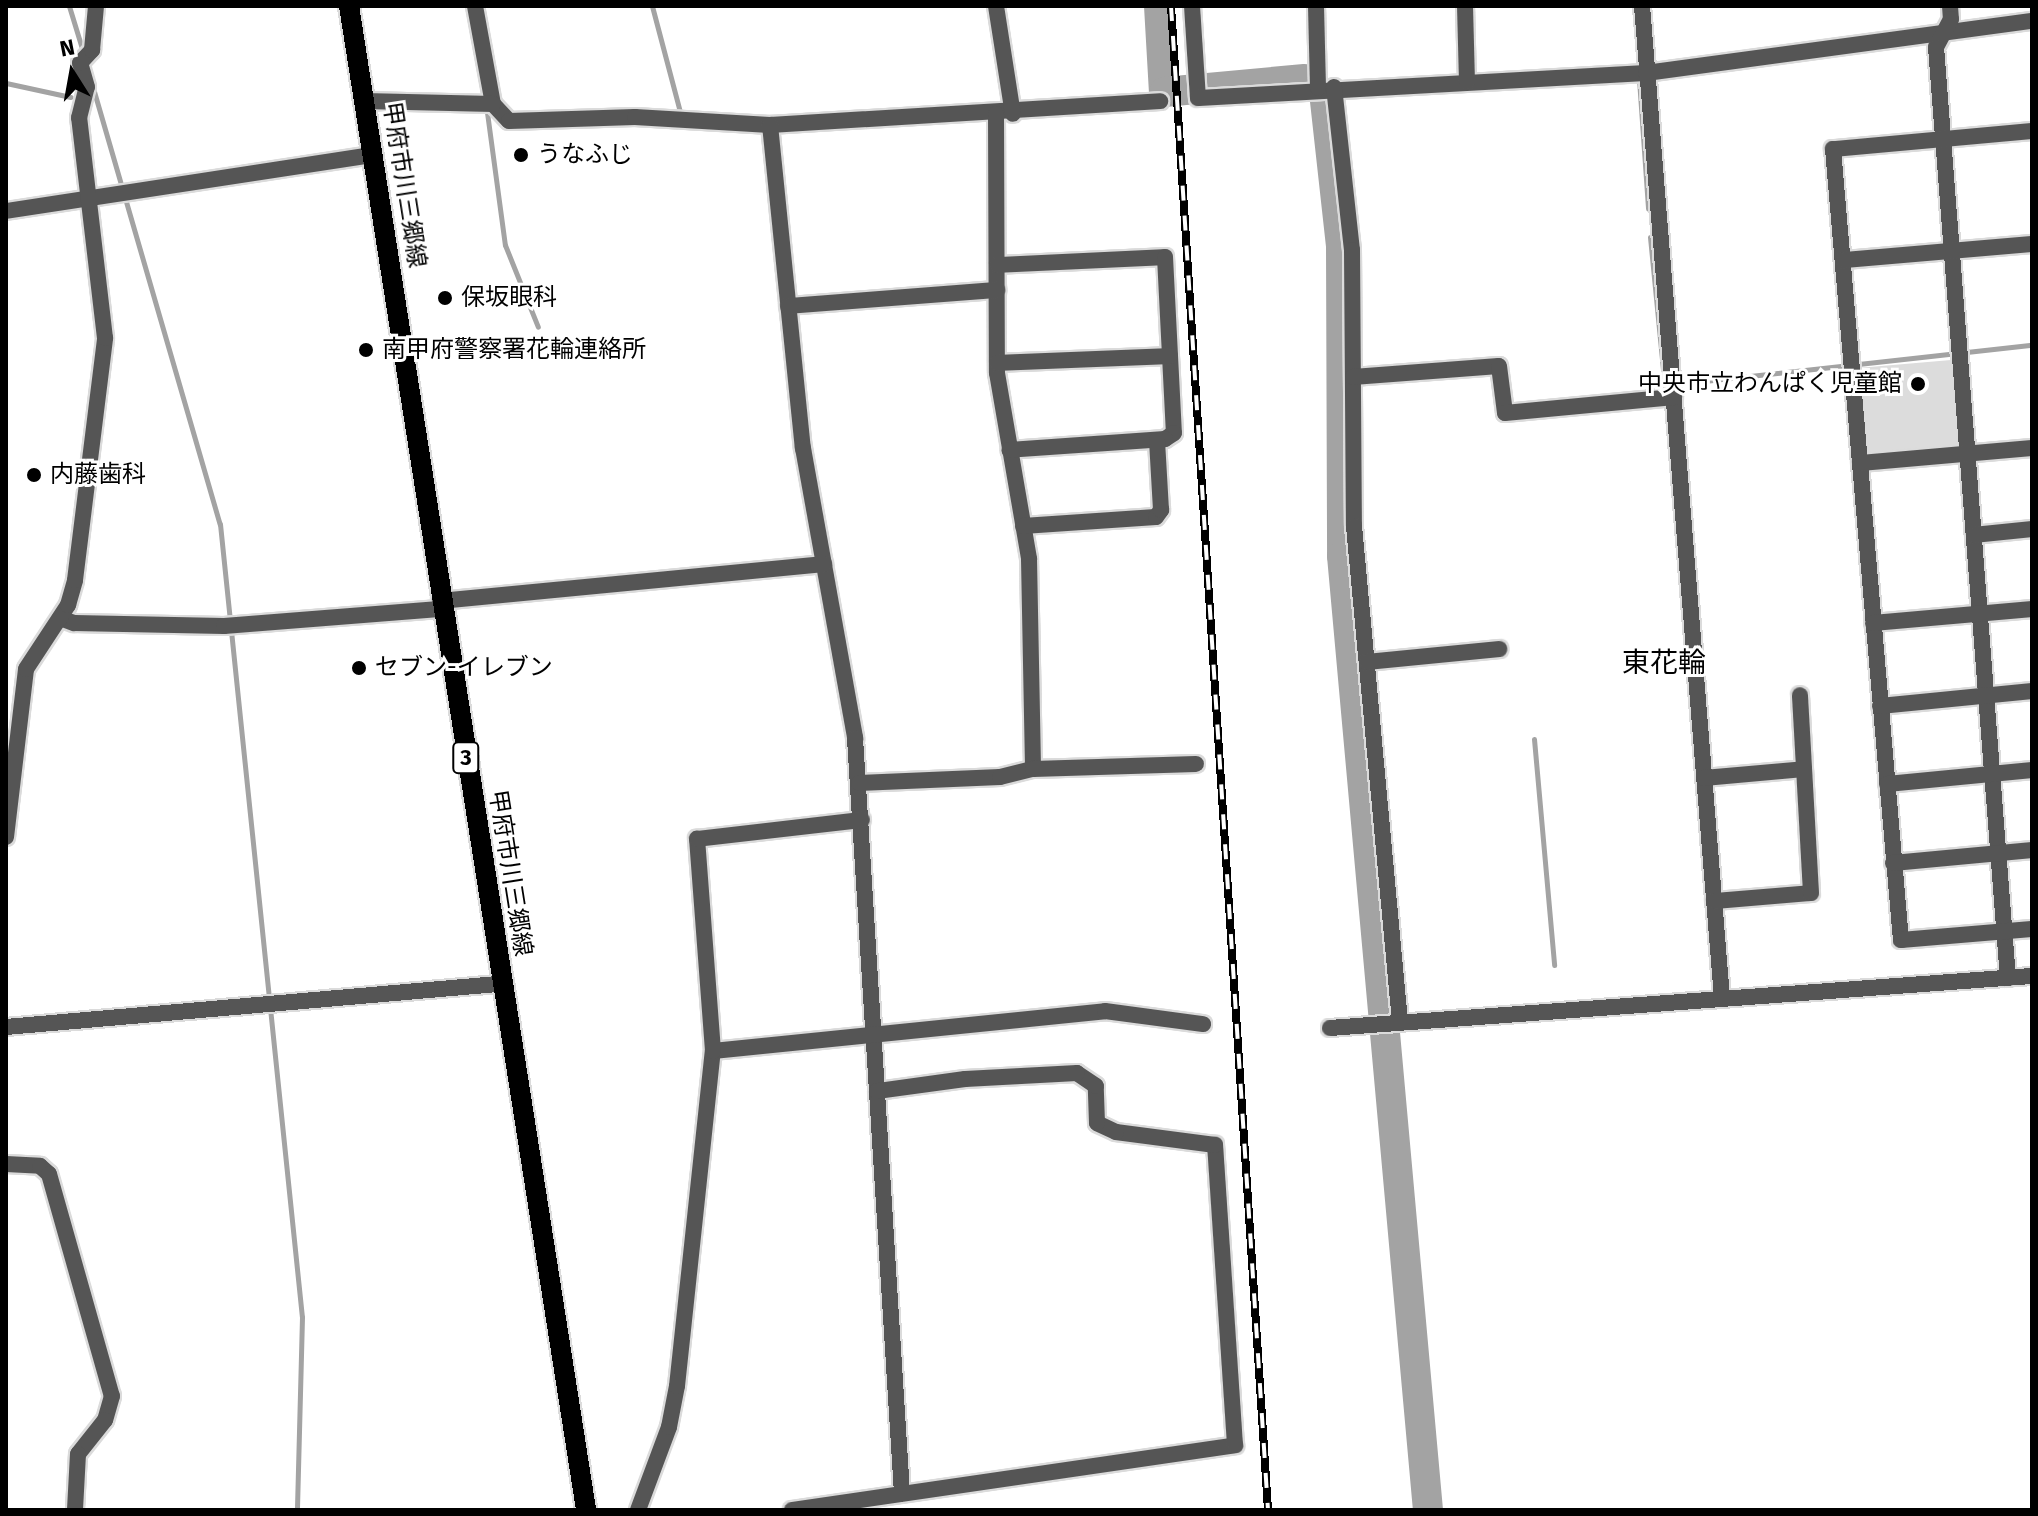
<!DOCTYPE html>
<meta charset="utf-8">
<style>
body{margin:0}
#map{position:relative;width:2038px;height:1516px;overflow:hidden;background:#fff;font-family:"Fira Sans","Noto Sans JP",sans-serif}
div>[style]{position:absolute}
.green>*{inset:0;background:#dcdcdc}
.stream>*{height:5px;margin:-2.5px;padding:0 2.5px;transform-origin:2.5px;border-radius:2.5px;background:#a3a3a3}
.river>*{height:30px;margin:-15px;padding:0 15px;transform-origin:15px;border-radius:15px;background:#a3a3a3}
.roads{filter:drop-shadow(2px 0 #dbdbdb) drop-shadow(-2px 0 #dbdbdb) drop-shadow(0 2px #dbdbdb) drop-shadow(0 -2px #dbdbdb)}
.minor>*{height:16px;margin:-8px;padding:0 8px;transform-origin:8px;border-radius:8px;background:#555}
.primary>*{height:20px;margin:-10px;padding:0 10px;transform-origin:10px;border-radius:10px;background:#000}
.rail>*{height:8px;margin-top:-4px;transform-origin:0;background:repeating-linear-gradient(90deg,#fff 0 15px,#000 0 30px);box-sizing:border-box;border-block:2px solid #000}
.dots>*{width:22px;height:22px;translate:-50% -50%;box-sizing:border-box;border:4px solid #fff;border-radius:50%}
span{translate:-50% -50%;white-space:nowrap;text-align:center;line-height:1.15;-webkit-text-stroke:6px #fff;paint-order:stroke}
.shield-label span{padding:2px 6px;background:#fff;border:2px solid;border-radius:6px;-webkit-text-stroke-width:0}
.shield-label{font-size:22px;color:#000;font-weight:700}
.poi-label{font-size:24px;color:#000}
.left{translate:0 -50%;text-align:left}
.right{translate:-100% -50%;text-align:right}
.street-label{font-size:24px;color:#000}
.quarter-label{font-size:28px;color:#000}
.frame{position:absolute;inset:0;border:8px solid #000;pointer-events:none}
.north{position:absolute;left:32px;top:32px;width:80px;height:80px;-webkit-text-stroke:6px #fff;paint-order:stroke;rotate:349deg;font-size:22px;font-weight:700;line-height:32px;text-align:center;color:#000}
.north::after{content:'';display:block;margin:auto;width:28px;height:36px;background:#000;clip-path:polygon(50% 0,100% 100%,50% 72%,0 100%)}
</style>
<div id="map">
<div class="green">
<i style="clip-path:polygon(1951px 360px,1958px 447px,1865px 455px,1858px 368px)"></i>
</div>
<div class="stream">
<i style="left:69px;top:6px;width:51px;rotate:73deg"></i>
<i style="left:652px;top:6px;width:114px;rotate:75.2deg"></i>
<i style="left:1639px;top:79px;width:130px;rotate:86deg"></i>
<i style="left:6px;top:83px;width:66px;rotate:12.2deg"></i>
<i style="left:93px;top:88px;width:454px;rotate:73.8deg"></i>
<i style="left:220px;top:524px;width:797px;rotate:84.1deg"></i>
<i style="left:302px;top:1317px;width:193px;rotate:91.5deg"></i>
<i style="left:486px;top:105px;width:141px;rotate:82.3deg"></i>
<i style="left:505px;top:245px;width:88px;rotate:68.1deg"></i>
<i style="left:1650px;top:237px;width:143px;rotate:84.4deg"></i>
<i style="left:1677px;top:384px;width:357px;rotate:-6.3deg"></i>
<i style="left:1534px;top:739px;width:227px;rotate:84.9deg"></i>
</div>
<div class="river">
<i style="left:1159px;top:6px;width:86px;rotate:86.7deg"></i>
<i style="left:1164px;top:92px;width:141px;rotate:-5.3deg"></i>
<i style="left:1325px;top:101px;width:146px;rotate:83.7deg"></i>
<i style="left:1341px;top:246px;width:310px;rotate:89.8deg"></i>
<i style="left:1342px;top:556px;width:958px;rotate:84.85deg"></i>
</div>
<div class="roads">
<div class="minor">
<i style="left:475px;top:6px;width:100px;rotate:79.6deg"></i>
<i style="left:493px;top:104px;width:23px;rotate:47deg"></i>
<i style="left:509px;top:121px;width:126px;rotate:-1.8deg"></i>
<i style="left:635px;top:117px;width:135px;rotate:3.4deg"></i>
<i style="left:770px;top:125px;width:391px;rotate:-3.5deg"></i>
<i style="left:996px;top:6px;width:109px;rotate:81.1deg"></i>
<i style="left:1192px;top:6px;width:92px;rotate:86.3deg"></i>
<i style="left:1198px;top:98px;width:449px;rotate:-3.2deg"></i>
<i style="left:1646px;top:73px;width:389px;rotate:-7.7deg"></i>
<i style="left:1316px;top:6px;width:82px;rotate:88.6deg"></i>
<i style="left:1465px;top:6px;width:76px;rotate:88.5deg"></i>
<i style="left:1642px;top:6px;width:995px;rotate:85.39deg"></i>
<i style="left:1950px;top:6px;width:13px;rotate:86deg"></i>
<i style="left:1951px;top:19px;width:32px;rotate:118deg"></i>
<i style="left:1936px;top:47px;width:934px;rotate:85.58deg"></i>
<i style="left:1334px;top:87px;width:164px;rotate:83.7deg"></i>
<i style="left:1352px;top:250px;width:276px;rotate:89.6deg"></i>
<i style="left:1354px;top:526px;width:497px;rotate:84.7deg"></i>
<i style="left:364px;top:101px;width:129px;rotate:1.3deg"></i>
<i style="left:996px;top:114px;width:259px;rotate:89.8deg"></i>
<i style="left:997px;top:373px;width:189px;rotate:80.2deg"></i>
<i style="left:1029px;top:559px;width:210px;rotate:88.9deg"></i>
<i style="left:770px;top:125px;width:325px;rotate:84.2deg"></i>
<i style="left:803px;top:448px;width:295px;rotate:79.8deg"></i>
<i style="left:855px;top:738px;width:757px;rotate:86.44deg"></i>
<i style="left:2032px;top:131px;width:200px;rotate:174.8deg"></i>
<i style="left:1833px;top:149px;width:794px;rotate:85.09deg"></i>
<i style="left:1901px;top:940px;width:131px;rotate:-4.8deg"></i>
<i style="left:6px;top:211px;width:372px;rotate:-8.7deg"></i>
<i style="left:1844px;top:260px;width:189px;rotate:-4.9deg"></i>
<i style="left:997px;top:265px;width:168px;rotate:-2.7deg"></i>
<i style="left:1165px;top:257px;width:176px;rotate:87.1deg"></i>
<i style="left:1174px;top:433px;width:11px;rotate:146deg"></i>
<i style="left:1165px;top:439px;width:156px;rotate:176deg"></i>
<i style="left:788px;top:306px;width:210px;rotate:-4.4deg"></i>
<i style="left:997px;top:363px;width:173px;rotate:-2.3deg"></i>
<i style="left:1353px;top:377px;width:146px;rotate:-4.3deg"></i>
<i style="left:1499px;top:366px;width:47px;rotate:82.7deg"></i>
<i style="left:1505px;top:413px;width:170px;rotate:-5.4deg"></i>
<i style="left:1860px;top:463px;width:173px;rotate:-5deg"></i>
<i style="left:1023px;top:526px;width:133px;rotate:-3.9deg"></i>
<i style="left:1156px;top:517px;width:9px;rotate:-54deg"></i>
<i style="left:1161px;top:510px;width:70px;rotate:-93.3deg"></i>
<i style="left:1974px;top:535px;width:58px;rotate:-5.9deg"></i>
<i style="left:440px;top:601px;width:386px;rotate:-5.5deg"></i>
<i style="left:60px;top:618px;width:15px;rotate:20deg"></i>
<i style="left:74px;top:623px;width:150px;rotate:1.1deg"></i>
<i style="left:224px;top:626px;width:219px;rotate:-4.5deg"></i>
<i style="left:1873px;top:623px;width:160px;rotate:-5deg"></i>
<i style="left:1367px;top:662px;width:133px;rotate:-5.6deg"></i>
<i style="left:1880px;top:706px;width:153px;rotate:-5.6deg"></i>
<i style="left:1704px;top:778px;width:100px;rotate:-5.1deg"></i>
<i style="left:859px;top:783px;width:141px;rotate:-2.4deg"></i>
<i style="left:1000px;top:777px;width:34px;rotate:-14deg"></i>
<i style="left:1033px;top:769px;width:163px;rotate:-1.8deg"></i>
<i style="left:1887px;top:784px;width:146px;rotate:-5.5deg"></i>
<i style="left:6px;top:837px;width:169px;rotate:-83.2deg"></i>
<i style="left:26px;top:669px;width:77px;rotate:-56.7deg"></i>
<i style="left:68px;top:605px;width:26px;rotate:-74deg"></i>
<i style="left:75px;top:580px;width:244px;rotate:-82.9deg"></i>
<i style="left:105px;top:338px;width:222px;rotate:-96.7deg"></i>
<i style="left:79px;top:118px;width:32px;rotate:-76deg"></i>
<i style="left:87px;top:87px;width:25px;rotate:-106deg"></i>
<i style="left:80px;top:63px;width:18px;rotate:-47deg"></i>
<i style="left:92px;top:50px;width:44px;rotate:-84.8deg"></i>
<i style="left:1893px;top:863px;width:140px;rotate:-5.3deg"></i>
<i style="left:1714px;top:901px;width:97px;rotate:-4.7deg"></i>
<i style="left:1811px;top:893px;width:198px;rotate:-93.2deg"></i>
<i style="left:6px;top:1027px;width:498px;rotate:-5deg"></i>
<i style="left:1330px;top:1028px;width:704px;rotate:-4.24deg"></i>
<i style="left:713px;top:1051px;width:394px;rotate:-5.8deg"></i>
<i style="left:1105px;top:1011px;width:99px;rotate:7.6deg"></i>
<i style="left:6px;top:1164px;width:34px;rotate:3deg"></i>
<i style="left:40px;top:1166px;width:12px;rotate:42deg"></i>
<i style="left:49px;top:1174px;width:231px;rotate:74.2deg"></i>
<i style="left:112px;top:1396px;width:25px;rotate:106deg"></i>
<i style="left:105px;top:1420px;width:43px;rotate:128.5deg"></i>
<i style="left:78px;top:1454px;width:56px;rotate:93.1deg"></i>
<i style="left:638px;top:1510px;width:89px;rotate:-69.5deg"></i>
<i style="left:669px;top:1427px;width:42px;rotate:-79deg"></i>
<i style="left:677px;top:1386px;width:337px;rotate:-83.9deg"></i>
<i style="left:713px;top:1051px;width:213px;rotate:-94.3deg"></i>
<i style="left:697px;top:839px;width:166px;rotate:-6.6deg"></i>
<i style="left:792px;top:1510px;width:448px;rotate:-8.3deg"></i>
<i style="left:1235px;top:1445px;width:301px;rotate:-93.8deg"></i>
<i style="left:1215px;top:1145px;width:100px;rotate:-172.5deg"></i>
<i style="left:1116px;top:1132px;width:21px;rotate:-155deg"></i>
<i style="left:1097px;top:1123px;width:37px;rotate:-92deg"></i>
<i style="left:1096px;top:1086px;width:23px;rotate:-146deg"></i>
<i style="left:1077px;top:1073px;width:112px;rotate:176.9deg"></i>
<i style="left:965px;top:1079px;width:89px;rotate:172.2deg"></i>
</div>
<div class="primary">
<i style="left:349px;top:6px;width:1523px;rotate:81.04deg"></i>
</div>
</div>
<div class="rail">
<i style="left:1171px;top:6px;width:1507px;rotate:86.31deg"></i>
</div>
<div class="dots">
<i style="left:521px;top:155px;background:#000"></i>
<i style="left:445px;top:298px;background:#000"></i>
<i style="left:366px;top:350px;background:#000"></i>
<i style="left:1918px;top:384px;background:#000"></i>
<i style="left:34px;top:475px;background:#000"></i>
<i style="left:359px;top:668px;background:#000"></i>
</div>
<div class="shield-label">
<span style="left:466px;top:758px">3</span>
</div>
<div class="poi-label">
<span class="left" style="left:537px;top:155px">うなふじ</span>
<span class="left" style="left:461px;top:298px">保坂眼科</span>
<span class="left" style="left:382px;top:350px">南甲府警察署花輪連絡所</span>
<span class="right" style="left:1902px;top:384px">中央市立わんぱく児童館</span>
<span class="left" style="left:50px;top:475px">内藤歯科</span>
<span class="left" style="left:375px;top:668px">セブン-イレブン</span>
</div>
<div class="street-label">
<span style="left:404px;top:185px;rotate:81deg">甲府市川三郷線</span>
<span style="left:510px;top:873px;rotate:81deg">甲府市川三郷線</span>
</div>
<div class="quarter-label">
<span style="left:1664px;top:663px">東花輪</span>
</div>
<div class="frame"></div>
<div class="north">N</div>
</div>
